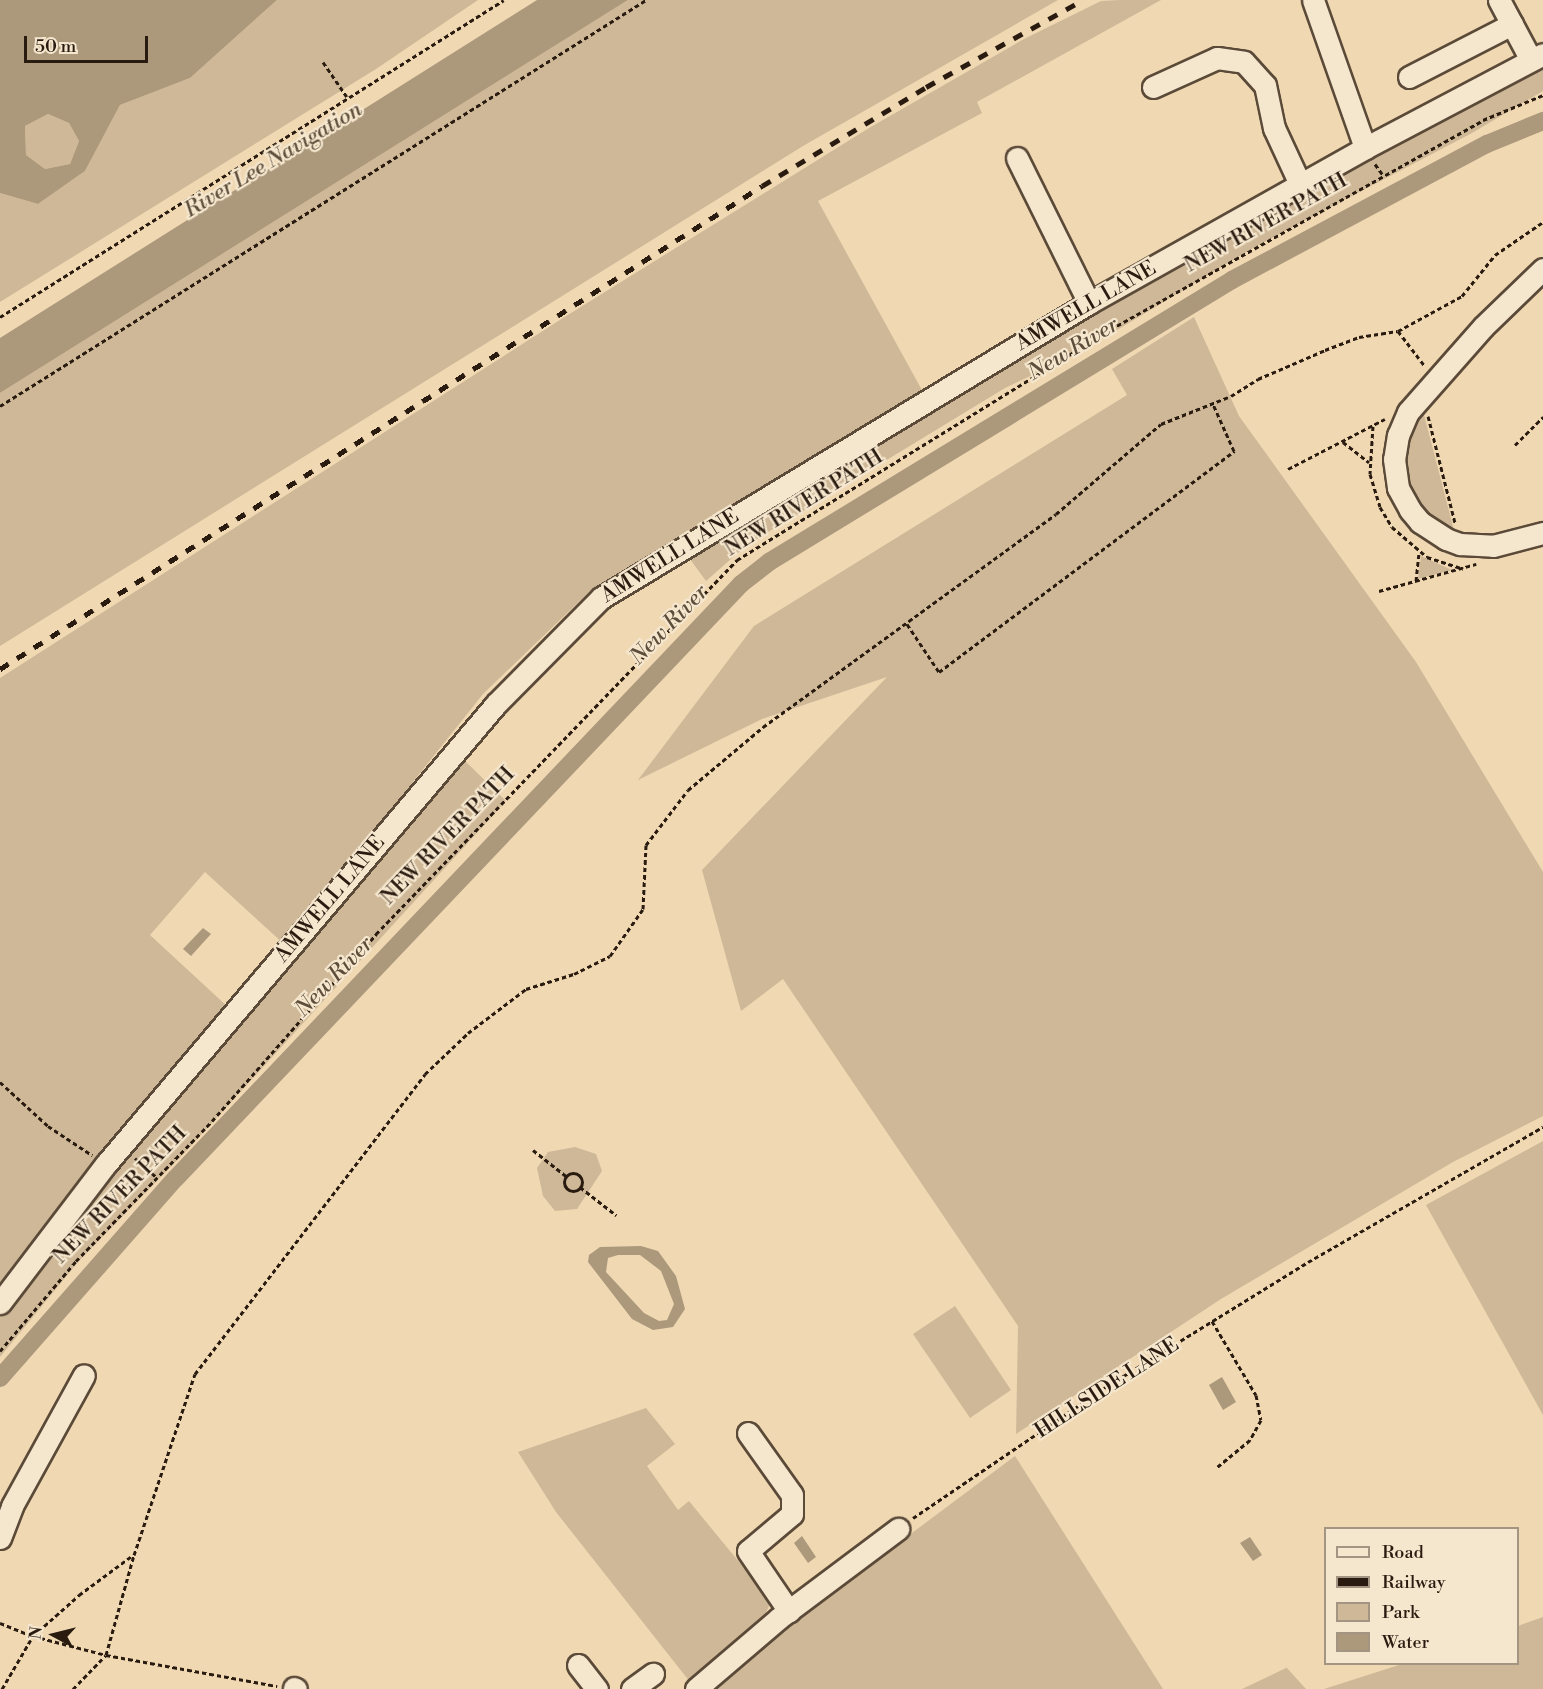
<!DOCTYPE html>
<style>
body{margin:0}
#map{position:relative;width:1543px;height:1689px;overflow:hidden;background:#f0d8b3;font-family:"Libre Bodoni",serif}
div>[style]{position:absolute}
.green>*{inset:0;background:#ceb897}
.water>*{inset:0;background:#ac987b}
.canal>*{height:18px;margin:-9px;padding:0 9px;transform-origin:9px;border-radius:9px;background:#ac987b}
.path>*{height:3px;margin-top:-1.5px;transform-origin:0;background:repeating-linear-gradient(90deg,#291b0f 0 4.5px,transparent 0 7.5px)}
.path>.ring{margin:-1.5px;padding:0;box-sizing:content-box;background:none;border:3px solid #291b0f;border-radius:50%}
.roads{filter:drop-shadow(2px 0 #5b4a38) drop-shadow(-2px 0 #5b4a38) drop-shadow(0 2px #5b4a38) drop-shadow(0 -2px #5b4a38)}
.minor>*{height:21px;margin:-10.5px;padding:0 10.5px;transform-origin:10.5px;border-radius:10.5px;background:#f5e6ce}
.rail>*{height:4.5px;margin-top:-2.25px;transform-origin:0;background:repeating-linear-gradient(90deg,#291b0f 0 10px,transparent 0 20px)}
span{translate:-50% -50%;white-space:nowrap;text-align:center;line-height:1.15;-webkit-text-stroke:4.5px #f5e6ce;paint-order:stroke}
.street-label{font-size:21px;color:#291b0f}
.water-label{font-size:22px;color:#5d4d3a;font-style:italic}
.legend{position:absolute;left:1324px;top:1527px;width:195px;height:138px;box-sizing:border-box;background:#f5e6ce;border:2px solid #a39582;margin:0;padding:8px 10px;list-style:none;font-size:18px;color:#291b0f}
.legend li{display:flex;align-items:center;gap:12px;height:30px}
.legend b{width:30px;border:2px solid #a39582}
.north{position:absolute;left:24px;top:1605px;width:60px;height:60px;-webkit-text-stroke:4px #f5e6ce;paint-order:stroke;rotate:277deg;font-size:16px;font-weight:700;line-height:24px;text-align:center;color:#291b0f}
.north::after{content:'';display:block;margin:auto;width:21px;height:27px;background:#291b0f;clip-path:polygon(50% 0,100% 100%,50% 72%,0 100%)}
.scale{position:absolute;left:24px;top:36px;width:124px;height:27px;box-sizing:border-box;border:3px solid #291b0f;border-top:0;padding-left:8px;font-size:18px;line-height:21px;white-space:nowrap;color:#291b0f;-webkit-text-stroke:4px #f5e6ce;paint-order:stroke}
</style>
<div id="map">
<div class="green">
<i style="clip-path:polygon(277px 0,478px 0,376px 69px,0 302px,0 193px,38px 204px,85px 171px,120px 105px,190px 78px)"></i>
<i style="clip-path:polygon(628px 0,1058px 0,803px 146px,0 646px,0 393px)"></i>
<i style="clip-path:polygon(1120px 0,1161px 0,977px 102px,982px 113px,818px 201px,923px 392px,590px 591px,483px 694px,284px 944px,205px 872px,150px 935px,229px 1008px,97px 1160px,0 1285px,0 678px,563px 318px,869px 128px,1024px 39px,1101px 1px)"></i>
<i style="clip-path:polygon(1543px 65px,1543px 91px,1472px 133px,1253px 248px,1079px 353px,1005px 388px,747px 545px,706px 581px,687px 555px,1201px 250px)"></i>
<i style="clip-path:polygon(48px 114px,69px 123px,79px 141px,70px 164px,45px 169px,26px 155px,25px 126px)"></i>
<i style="clip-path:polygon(1194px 317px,1239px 416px,1416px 662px,1543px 872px,1543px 1116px,1453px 1162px,1221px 1299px,1016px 1434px,1018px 1326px,783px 979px,741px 1011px,702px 870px,887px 677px,762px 719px,638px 780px,754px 626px,1127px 395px,1112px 369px)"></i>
<i style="clip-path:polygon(1422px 407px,1455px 534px,1433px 522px,1407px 489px,1403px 446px)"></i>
<i style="clip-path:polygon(1421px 556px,1452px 570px,1418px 579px)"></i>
<i style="clip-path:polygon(459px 755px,506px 801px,190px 1147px,78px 1262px,0 1357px,0 1313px,72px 1219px)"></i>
<i style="clip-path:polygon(1543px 1141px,1543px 1415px,1426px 1205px)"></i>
<i style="clip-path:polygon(575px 1147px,596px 1154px,602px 1171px,577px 1209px,555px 1211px,543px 1196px,537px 1168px,548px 1152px)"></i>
<i style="clip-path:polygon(955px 1306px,1011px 1390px,970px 1418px,913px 1334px)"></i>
<i style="clip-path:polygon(646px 1408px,675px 1444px,647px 1466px,678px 1510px,689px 1501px,771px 1601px,760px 1627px,690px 1682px,556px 1512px,518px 1452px)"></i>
<i style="clip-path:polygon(1015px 1456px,1163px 1689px,711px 1689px,766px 1642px)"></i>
<i style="clip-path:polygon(1543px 1617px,1543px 1689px,1324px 1689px,1402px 1664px,1518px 1664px,1518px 1626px)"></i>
<i style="clip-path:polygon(1286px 1667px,1306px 1689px,1242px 1689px,1286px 1668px)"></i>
</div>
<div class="water">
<i style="clip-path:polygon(evenodd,0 0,277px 0,190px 78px,120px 105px,85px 171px,38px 204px,0 193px,0 0,48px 114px,69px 123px,79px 141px,70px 164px,45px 169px,26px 155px,25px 126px,48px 114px)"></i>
<i style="clip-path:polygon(537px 0,628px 0,0 393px,0 338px)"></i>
<i style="clip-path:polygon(203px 928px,211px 934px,191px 956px,183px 949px)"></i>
<i style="clip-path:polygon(evenodd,641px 1246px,658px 1251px,676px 1276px,685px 1309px,673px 1327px,653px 1330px,632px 1319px,588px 1262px,589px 1255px,600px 1247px,641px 1246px,618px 1255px,640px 1255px,661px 1271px,674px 1304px,667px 1320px,659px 1321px,644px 1313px,606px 1272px,608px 1258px,618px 1255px)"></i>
<i style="clip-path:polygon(1222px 1377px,1236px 1402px,1223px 1410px,1209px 1385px)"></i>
<i style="clip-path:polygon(802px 1536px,816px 1557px,808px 1563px,794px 1543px)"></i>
<i style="clip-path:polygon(1250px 1537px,1262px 1555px,1253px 1561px,1240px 1543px)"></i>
</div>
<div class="canal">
<i style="left:0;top:1378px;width:266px;rotate:-48.7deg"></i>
<i style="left:176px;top:1178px;width:820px;rotate:-46.43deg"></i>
<i style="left:741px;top:584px;width:36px;rotate:-38deg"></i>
<i style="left:769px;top:562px;width:542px;rotate:-31.34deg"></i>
<i style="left:1232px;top:280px;width:289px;rotate:-28.1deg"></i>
<i style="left:1487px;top:144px;width:61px;rotate:-22.3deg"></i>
</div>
<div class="path">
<i style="left:323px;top:62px;width:42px;rotate:55.6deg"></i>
<i style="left:1375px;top:164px;width:14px;rotate:54deg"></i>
<i style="left:0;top:317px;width:595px;rotate:-32.17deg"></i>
<i style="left:1398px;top:331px;width:43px;rotate:52.6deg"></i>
<i style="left:0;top:406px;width:763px;rotate:-32.15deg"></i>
<i style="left:1428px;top:416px;width:110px;rotate:75.8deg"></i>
<i style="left:1373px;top:426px;width:48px;rotate:93.6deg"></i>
<i style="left:1370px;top:474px;width:34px;rotate:73deg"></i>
<i style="left:1380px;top:507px;width:23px;rotate:59deg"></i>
<i style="left:1392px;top:527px;width:46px;rotate:40.6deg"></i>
<i style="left:1427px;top:557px;width:38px;rotate:18deg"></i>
<i style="left:1343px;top:442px;width:33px;rotate:38deg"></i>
<i style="left:1515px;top:445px;width:40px;rotate:-45deg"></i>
<i style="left:1288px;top:469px;width:109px;rotate:-27.3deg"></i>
<i style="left:1416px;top:581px;width:29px;rotate:-84deg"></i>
<i style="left:1379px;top:591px;width:101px;rotate:-15.6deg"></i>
<i style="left:907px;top:624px;width:58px;rotate:56.3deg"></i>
<i style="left:939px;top:672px;width:369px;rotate:-36.8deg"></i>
<i style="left:1234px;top:451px;width:51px;rotate:-114.1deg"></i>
<i style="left:0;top:1082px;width:65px;rotate:42.5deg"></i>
<i style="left:48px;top:1126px;width:53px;rotate:33.4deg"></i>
<i style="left:533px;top:1150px;width:42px;rotate:38.2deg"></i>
<i style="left:135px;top:1158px;width:28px;rotate:42deg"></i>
<i class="ring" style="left:564px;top:1173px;width:15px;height:15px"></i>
<i style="left:580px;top:1187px;width:46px;rotate:37.9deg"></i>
<i style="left:1212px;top:1321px;width:86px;rotate:59.3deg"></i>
<i style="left:1256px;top:1395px;width:25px;rotate:79deg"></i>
<i style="left:1261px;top:1420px;width:23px;rotate:119deg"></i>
<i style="left:1250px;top:1440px;width:44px;rotate:140.5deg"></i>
<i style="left:0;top:1351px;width:118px;rotate:-49.8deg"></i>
<i style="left:76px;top:1261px;width:195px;rotate:-45.8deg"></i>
<i style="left:212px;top:1121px;width:249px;rotate:-48.7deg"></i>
<i style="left:376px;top:934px;width:520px;rotate:-46.01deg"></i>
<i style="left:737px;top:560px;width:432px;rotate:-31.7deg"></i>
<i style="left:1104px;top:333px;width:435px;rotate:-29.3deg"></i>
<i style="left:1483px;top:120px;width:65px;rotate:-22.6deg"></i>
<i style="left:913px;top:1518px;width:231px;rotate:-34.2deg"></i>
<i style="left:1104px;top:1388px;width:240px;rotate:-31.7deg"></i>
<i style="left:1308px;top:1262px;width:271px;rotate:-29.9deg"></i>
<i style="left:0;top:1623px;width:35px;rotate:22deg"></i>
<i style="left:33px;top:1636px;width:75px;rotate:14.6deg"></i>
<i style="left:106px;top:1655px;width:174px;rotate:10.3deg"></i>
<i style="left:2px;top:1689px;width:61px;rotate:-59.7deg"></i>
<i style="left:33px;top:1636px;width:62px;rotate:-41.7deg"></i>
<i style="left:79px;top:1595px;width:67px;rotate:-36.5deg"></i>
<i style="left:73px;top:1689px;width:47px;rotate:-45.9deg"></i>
<i style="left:106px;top:1655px;width:104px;rotate:-74.4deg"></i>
<i style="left:134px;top:1555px;width:191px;rotate:-71.4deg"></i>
<i style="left:195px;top:1374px;width:378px;rotate:-52.5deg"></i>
<i style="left:425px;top:1074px;width:59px;rotate:-43.6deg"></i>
<i style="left:468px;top:1033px;width:73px;rotate:-37.2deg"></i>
<i style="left:526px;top:989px;width:50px;rotate:-17.4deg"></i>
<i style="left:574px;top:974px;width:40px;rotate:-26.6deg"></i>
<i style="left:610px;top:956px;width:57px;rotate:-54.9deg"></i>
<i style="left:643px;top:909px;width:64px;rotate:-87.3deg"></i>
<i style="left:646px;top:845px;width:69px;rotate:-52.6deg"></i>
<i style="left:688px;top:790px;width:98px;rotate:-40deg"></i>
<i style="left:763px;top:727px;width:362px;rotate:-36deg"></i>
<i style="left:1056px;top:514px;width:138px;rotate:-40.6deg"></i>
<i style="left:1161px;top:424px;width:75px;rotate:-21.8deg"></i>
<i style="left:1231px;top:396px;width:32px;rotate:-32deg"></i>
<i style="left:1258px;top:379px;width:73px;rotate:-23.4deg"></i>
<i style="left:1325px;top:350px;width:36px;rotate:-21deg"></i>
<i style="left:1359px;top:337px;width:39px;rotate:-9deg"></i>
<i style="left:1398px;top:331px;width:73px;rotate:-28.7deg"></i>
<i style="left:1462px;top:296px;width:53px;rotate:-51.2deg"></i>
<i style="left:1495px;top:255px;width:58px;rotate:-34.5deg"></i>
</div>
<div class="roads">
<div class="minor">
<i style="left:1313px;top:0;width:157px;rotate:70.6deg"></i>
<i style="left:1499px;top:0;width:68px;rotate:61.9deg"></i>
<i style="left:1409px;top:77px;width:116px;rotate:-27.2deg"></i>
<i style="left:1153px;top:87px;width:70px;rotate:-24.4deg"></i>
<i style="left:1217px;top:58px;width:27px;rotate:8deg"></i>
<i style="left:1244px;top:62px;width:31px;rotate:48deg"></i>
<i style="left:1265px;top:85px;width:44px;rotate:78.2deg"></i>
<i style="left:1274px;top:128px;width:62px;rotate:65.1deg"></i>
<i style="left:1017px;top:158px;width:162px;rotate:63.6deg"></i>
<i style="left:1543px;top:269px;width:83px;rotate:136deg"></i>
<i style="left:1483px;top:327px;width:113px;rotate:131.4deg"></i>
<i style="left:1408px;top:412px;width:25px;rotate:113deg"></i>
<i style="left:1398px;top:435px;width:24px;rotate:99deg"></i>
<i style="left:1394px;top:459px;width:29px;rotate:82deg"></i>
<i style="left:1398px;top:488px;width:25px;rotate:61deg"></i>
<i style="left:1410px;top:510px;width:16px;rotate:50deg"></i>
<i style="left:1420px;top:522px;width:31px;rotate:33deg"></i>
<i style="left:1446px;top:539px;width:15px;rotate:20deg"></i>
<i style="left:1460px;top:544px;width:33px;rotate:3deg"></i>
<i style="left:1493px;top:546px;width:52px;rotate:-14.6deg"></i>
<i style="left:0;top:1303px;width:175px;rotate:-52.7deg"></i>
<i style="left:106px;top:1164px;width:603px;rotate:-49.71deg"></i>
<i style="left:496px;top:704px;width:149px;rotate:-45.3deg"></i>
<i style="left:601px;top:598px;width:570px;rotate:-31.15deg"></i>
<i style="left:1089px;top:303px;width:317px;rotate:-29.3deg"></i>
<i style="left:1365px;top:148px;width:201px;rotate:-27.8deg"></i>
<i style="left:748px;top:1433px;width:76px;rotate:54.6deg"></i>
<i style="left:792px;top:1495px;width:19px;rotate:90deg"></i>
<i style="left:792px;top:1514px;width:57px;rotate:139.9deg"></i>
<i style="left:748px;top:1551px;width:73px;rotate:55.7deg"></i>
<i style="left:0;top:1538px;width:34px;rotate:-69deg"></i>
<i style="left:12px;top:1506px;width:149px;rotate:-61.2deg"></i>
<i style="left:578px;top:1665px;width:31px;rotate:52deg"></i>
<i style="left:294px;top:1688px;width:2px;rotate:27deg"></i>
<i style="left:632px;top:1689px;width:26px;rotate:-36deg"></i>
<i style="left:696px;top:1689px;width:109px;rotate:-40.5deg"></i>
<i style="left:779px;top:1618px;width:149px;rotate:-36.8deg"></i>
</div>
</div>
<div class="rail">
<i style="left:0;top:669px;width:902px;rotate:-32.37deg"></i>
<i style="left:762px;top:186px;width:192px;rotate:-31.1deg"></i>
<i style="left:926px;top:87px;width:179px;rotate:-29deg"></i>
</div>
<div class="street-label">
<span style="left:1266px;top:223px;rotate:-29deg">NEW RIVER PATH</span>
<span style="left:1086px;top:306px;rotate:-30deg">AMWELL LANE</span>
<span style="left:804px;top:503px;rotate:-32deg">NEW RIVER PATH</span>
<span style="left:670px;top:556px;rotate:-32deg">AMWELL LANE</span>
<span style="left:448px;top:836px;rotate:-46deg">NEW RIVER PATH</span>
<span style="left:330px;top:899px;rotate:-50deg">AMWELL LANE</span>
<span style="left:120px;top:1195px;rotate:-46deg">NEW RIVER PATH</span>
<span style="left:1107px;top:1388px;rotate:-33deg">HILLSIDE LANE</span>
</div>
<div class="water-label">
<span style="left:273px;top:160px;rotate:-31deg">River Lee Navigation</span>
<span style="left:1073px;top:349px;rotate:-31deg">New River</span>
<span style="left:669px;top:625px;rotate:-46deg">New River</span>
<span style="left:334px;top:977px;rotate:-46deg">New River</span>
</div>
<ul class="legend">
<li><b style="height:8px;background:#f5e6ce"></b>Road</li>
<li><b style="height:8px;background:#291b0f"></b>Railway</li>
<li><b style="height:16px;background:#ceb897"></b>Park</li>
<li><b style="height:16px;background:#ac987b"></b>Water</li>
</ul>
<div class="north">N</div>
<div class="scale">50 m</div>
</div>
